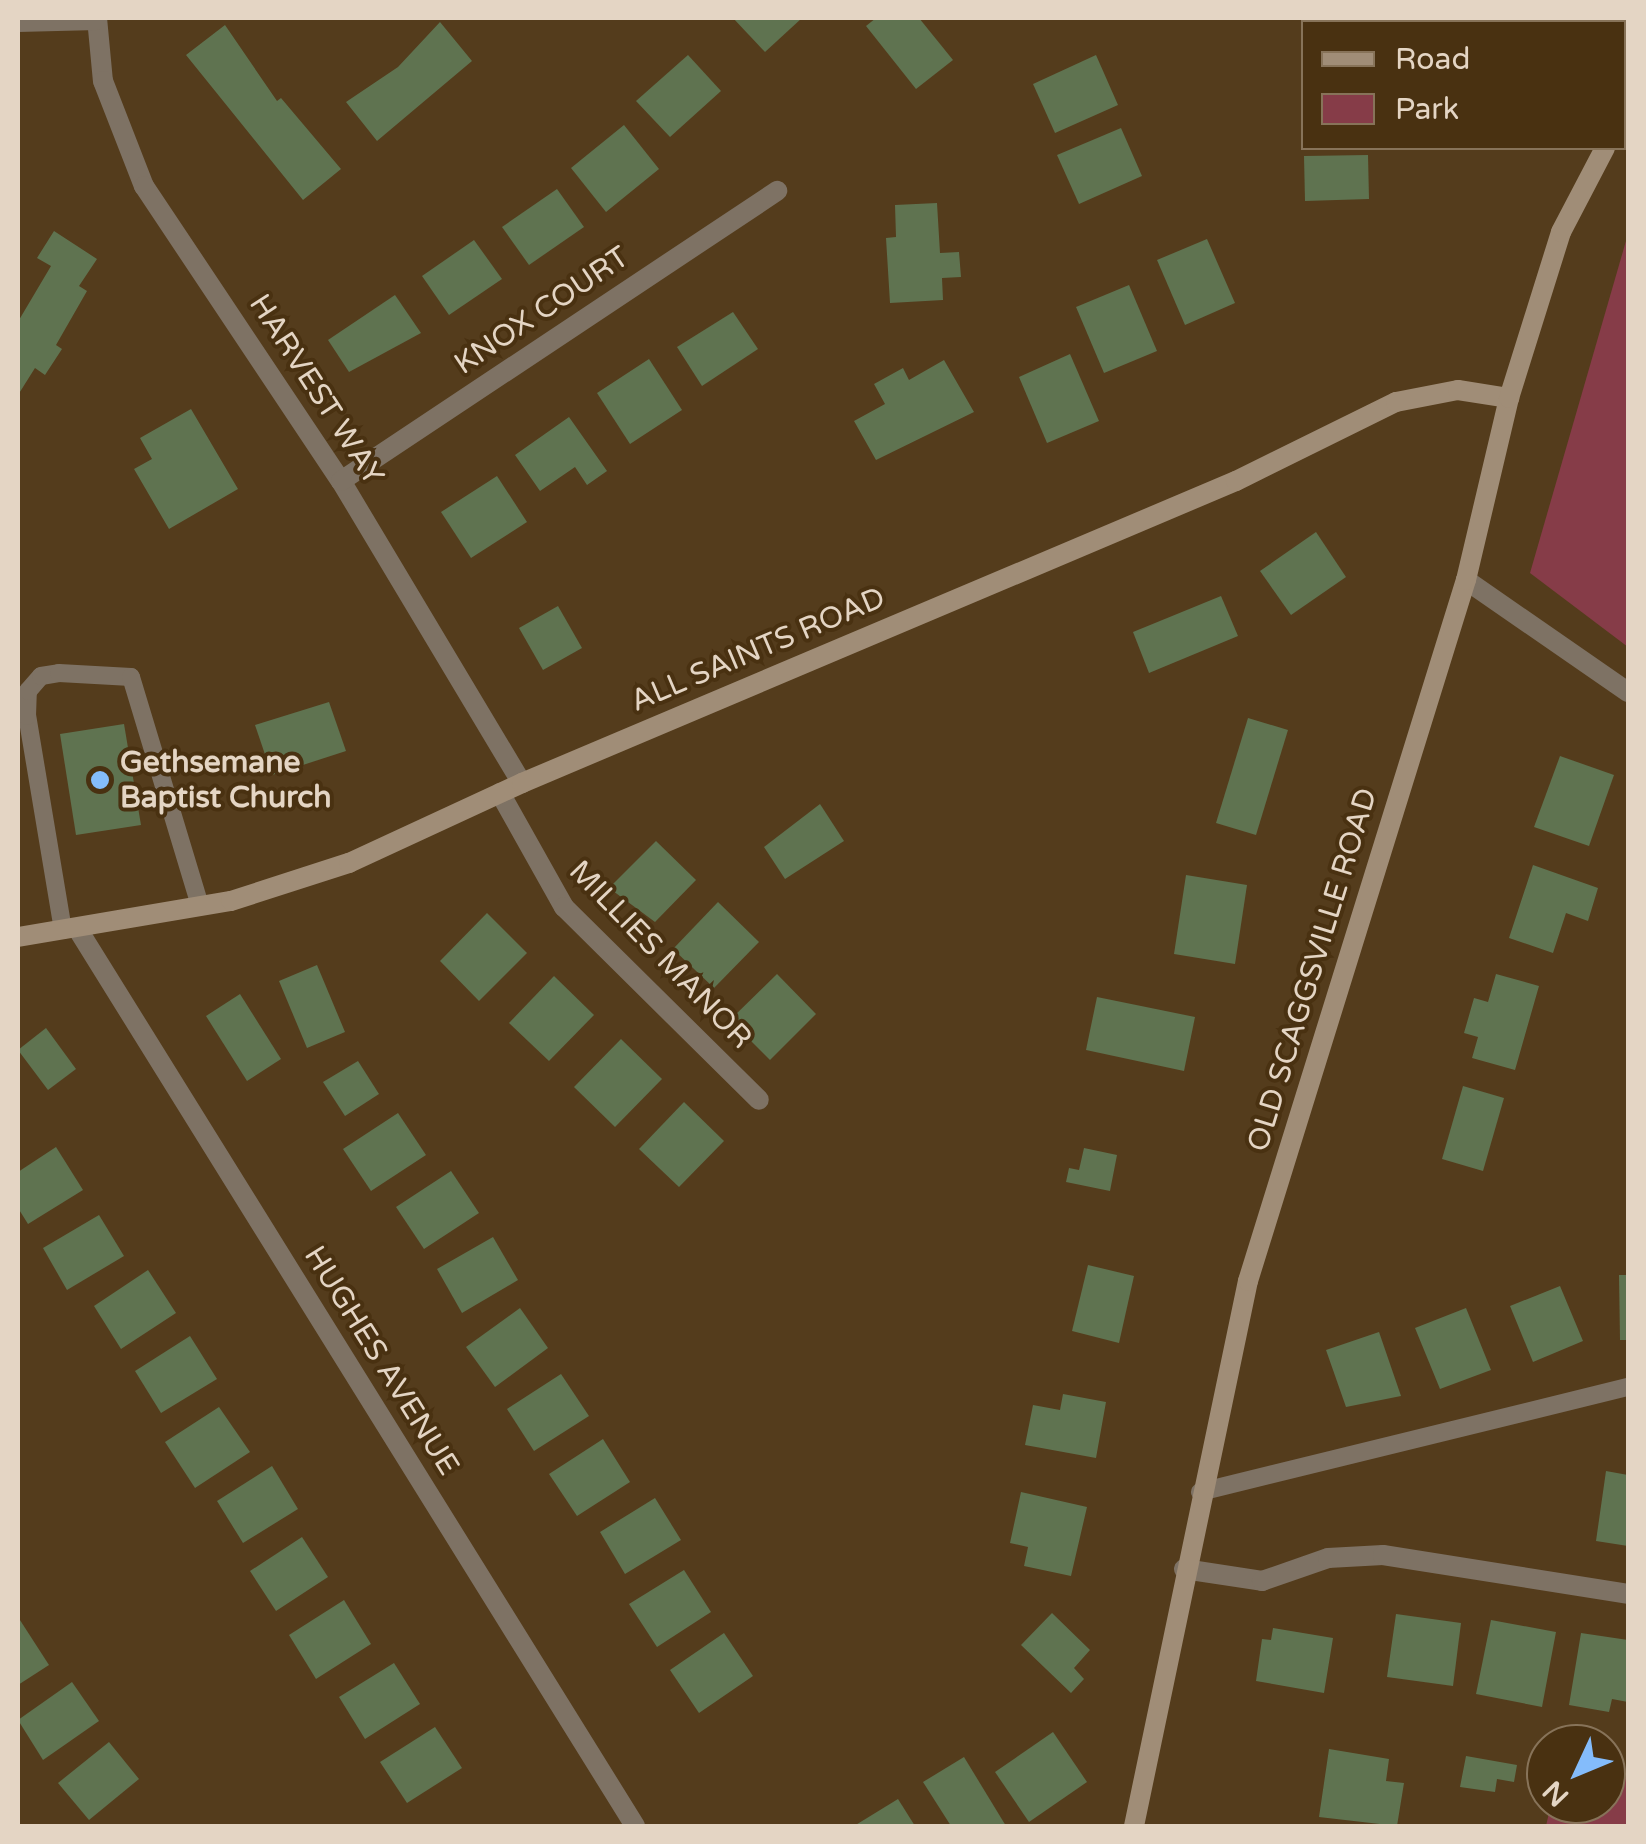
<!DOCTYPE html>
<style>
body{margin:0}
#map{position:relative;width:1646px;height:1844px;overflow:hidden;background:#543c1c;font-family:"Varela Round",sans-serif}
div>[style]{position:absolute}
.green>*{inset:0;background:#863c48}
.building>*{inset:0;background:#5f7350}
.lane>*{height:18px;margin:-9px;padding:0 9px;transform-origin:9px;border-radius:9px;background:#7e7264}
.street>*{height:20px;margin:-10px;padding:0 10px;transform-origin:10px;border-radius:10px;background:#7e7264}
.secondary>*{height:20px;margin:-10px;padding:0 10px;transform-origin:10px;border-radius:10px;background:#a08d77}
.dots>*{width:28px;height:28px;translate:-50% -50%;box-sizing:border-box;border:5px solid #493111;border-radius:50%}
span{translate:-50% -50%;white-space:nowrap;text-align:center;line-height:1.15;-webkit-text-stroke:8px #493111;paint-order:stroke}
.street-label{font-size:30px;color:#e4d5c4}
.poi-label{font-size:30px;color:#e4d5c4;font-weight:700}
.left{translate:0 -50%;text-align:left}
.frame{position:absolute;inset:0;border:20px solid #e4d5c4;pointer-events:none}
.legend{position:absolute;left:1301px;top:20px;width:325px;height:130px;box-sizing:border-box;background:#493111;border:2px solid #877359;margin:0;padding:12px 18px;list-style:none;font-size:30px;color:#e4d5c4}
.legend li{display:flex;align-items:center;gap:20px;height:50px}
.legend b{width:50px;border:2px solid #877359}
.north{position:absolute;left:1526px;top:1724px;width:100px;height:100px;box-sizing:border-box;background:#493111;border:2px solid #877359;border-radius:50%;rotate:226deg;font-size:28px;font-weight:700;line-height:40px;text-align:center;color:#e4d5c4}
.north::after{content:'';display:block;margin:auto;width:35px;height:45px;background:#84bcfb;clip-path:polygon(50% 0,100% 100%,50% 72%,0 100%)}
</style>
<div id="map">
<div class="green">
<i style="clip-path:polygon(1628px 234px,1628px 647px,1530px 573px)"></i>
<i style="clip-path:polygon(1606px 1777px,1628px 1778px,1628px 1826px,1546px 1826px,1551px 1804px,1606px 1804px)"></i>
</div>
<div class="building">
<i style="clip-path:polygon(733px 18px,802px 18px,765px 52px)"></i>
<i style="clip-path:polygon(876px 18px,919px 18px,953px 60px,916px 89px,866px 26px)"></i>
<i style="clip-path:polygon(440px 22px,472px 61px,377px 141px,346px 102px,398px 67px)"></i>
<i style="clip-path:polygon(225px 25px,277px 101px,281px 98px,341px 169px,303px 200px,186px 55px)"></i>
<i style="clip-path:polygon(688px 55px,721px 91px,670px 137px,636px 101px)"></i>
<i style="clip-path:polygon(1096px 55px,1118px 105px,1055px 133px,1033px 84px)"></i>
<i style="clip-path:polygon(624px 125px,659px 169px,606px 212px,571px 168px)"></i>
<i style="clip-path:polygon(1121px 128px,1142px 176px,1079px 204px,1057px 155px)"></i>
<i style="clip-path:polygon(1368px 155px,1369px 199px,1305px 201px,1304px 156px)"></i>
<i style="clip-path:polygon(557px 189px,584px 227px,529px 265px,502px 227px)"></i>
<i style="clip-path:polygon(937px 203px,940px 253px,959px 252px,961px 277px,942px 278px,943px 300px,890px 303px,886px 238px,896px 237px,895px 205px)"></i>
<i style="clip-path:polygon(54px 231px,97px 259px,79px 286px,87px 291px,56px 345px,62px 349px,45px 375px,35px 368px,18px 395px,19px 320px,51px 266px,37px 258px)"></i>
<i style="clip-path:polygon(1207px 239px,1235px 303px,1185px 325px,1157px 260px)"></i>
<i style="clip-path:polygon(474px 240px,502px 279px,449px 315px,422px 276px)"></i>
<i style="clip-path:polygon(1129px 285px,1157px 351px,1104px 373px,1076px 307px)"></i>
<i style="clip-path:polygon(395px 295px,421px 333px,349px 372px,328px 340px)"></i>
<i style="clip-path:polygon(733px 312px,758px 349px,702px 386px,677px 347px)"></i>
<i style="clip-path:polygon(1070px 354px,1099px 421px,1047px 443px,1019px 377px)"></i>
<i style="clip-path:polygon(649px 359px,682px 410px,630px 444px,597px 393px)"></i>
<i style="clip-path:polygon(944px 360px,974px 412px,876px 460px,854px 421px,885px 404px,874px 384px,903px 368px,909px 380px)"></i>
<i style="clip-path:polygon(191px 409px,238px 489px,169px 529px,134px 469px,152px 459px,140px 438px)"></i>
<i style="clip-path:polygon(569px 417px,607px 471px,587px 485px,575px 467px,540px 491px,515px 455px)"></i>
<i style="clip-path:polygon(497px 476px,527px 522px,471px 558px,441px 512px)"></i>
<i style="clip-path:polygon(1316px 532px,1346px 577px,1291px 615px,1260px 571px)"></i>
<i style="clip-path:polygon(1221px 596px,1238px 636px,1149px 673px,1133px 632px)"></i>
<i style="clip-path:polygon(558px 606px,582px 648px,543px 670px,519px 628px)"></i>
<i style="clip-path:polygon(329px 702px,346px 751px,272px 775px,255px 725px)"></i>
<i style="clip-path:polygon(1248px 718px,1288px 730px,1256px 835px,1216px 823px)"></i>
<i style="clip-path:polygon(124px 724px,141px 825px,76px 835px,60px 734px)"></i>
<i style="clip-path:polygon(1560px 756px,1614px 775px,1589px 846px,1534px 827px)"></i>
<i style="clip-path:polygon(820px 804px,844px 841px,785px 879px,764px 847px)"></i>
<i style="clip-path:polygon(656px 841px,696px 880px,655px 922px,609px 888px)"></i>
<i style="clip-path:polygon(1533px 865px,1598px 888px,1588px 921px,1566px 913px,1553px 953px,1509px 938px)"></i>
<i style="clip-path:polygon(1186px 875px,1247px 885px,1235px 964px,1174px 954px)"></i>
<i style="clip-path:polygon(718px 902px,759px 942px,714px 988px,673px 949px)"></i>
<i style="clip-path:polygon(487px 913px,527px 953px,479px 1001px,440px 961px)"></i>
<i style="clip-path:polygon(317px 965px,345px 1032px,307px 1048px,279px 981px)"></i>
<i style="clip-path:polygon(777px 974px,816px 1014px,770px 1060px,730px 1020px)"></i>
<i style="clip-path:polygon(1496px 974px,1539px 986px,1515px 1070px,1472px 1058px,1478px 1037px,1464px 1033px,1474px 998px,1488px 1002px)"></i>
<i style="clip-path:polygon(554px 976px,594px 1015px,549px 1061px,509px 1023px)"></i>
<i style="clip-path:polygon(240px 994px,281px 1059px,247px 1081px,206px 1016px)"></i>
<i style="clip-path:polygon(1097px 997px,1195px 1017px,1184px 1071px,1086px 1050px)"></i>
<i style="clip-path:polygon(46px 1028px,76px 1069px,48px 1090px,18px 1050px)"></i>
<i style="clip-path:polygon(621px 1039px,662px 1079px,615px 1127px,574px 1087px)"></i>
<i style="clip-path:polygon(358px 1061px,379px 1094px,345px 1116px,323px 1082px)"></i>
<i style="clip-path:polygon(1463px 1086px,1504px 1098px,1483px 1171px,1442px 1159px)"></i>
<i style="clip-path:polygon(684px 1102px,724px 1141px,679px 1187px,639px 1149px)"></i>
<i style="clip-path:polygon(398px 1113px,426px 1155px,371px 1191px,343px 1149px)"></i>
<i style="clip-path:polygon(56px 1147px,83px 1190px,28px 1224px,18px 1208px,18px 1172px)"></i>
<i style="clip-path:polygon(1084px 1148px,1117px 1155px,1110px 1191px,1066px 1182px,1069px 1168px,1079px 1170px)"></i>
<i style="clip-path:polygon(451px 1171px,479px 1213px,424px 1249px,396px 1207px)"></i>
<i style="clip-path:polygon(99px 1215px,124px 1256px,67px 1290px,43px 1248px)"></i>
<i style="clip-path:polygon(493px 1237px,518px 1280px,462px 1313px,437px 1269px)"></i>
<i style="clip-path:polygon(1088px 1265px,1134px 1276px,1119px 1343px,1072px 1331px)"></i>
<i style="clip-path:polygon(148px 1270px,176px 1313px,121px 1349px,94px 1306px)"></i>
<i style="clip-path:polygon(1619px 1275px,1628px 1275px,1628px 1340px,1620px 1340px)"></i>
<i style="clip-path:polygon(1560px 1286px,1583px 1341px,1533px 1362px,1510px 1306px)"></i>
<i style="clip-path:polygon(520px 1308px,548px 1348px,495px 1387px,466px 1347px)"></i>
<i style="clip-path:polygon(1466px 1308px,1491px 1370px,1440px 1389px,1415px 1328px)"></i>
<i style="clip-path:polygon(1379px 1332px,1401px 1396px,1346px 1407px,1326px 1350px)"></i>
<i style="clip-path:polygon(190px 1336px,217px 1379px,161px 1413px,135px 1371px)"></i>
<i style="clip-path:polygon(561px 1374px,589px 1416px,534px 1451px,507px 1409px)"></i>
<i style="clip-path:polygon(1063px 1394px,1106px 1402px,1096px 1458px,1025px 1445px,1033px 1405px,1060px 1410px)"></i>
<i style="clip-path:polygon(219px 1407px,250px 1452px,195px 1488px,165px 1442px)"></i>
<i style="clip-path:polygon(603px 1439px,630px 1482px,577px 1516px,549px 1474px)"></i>
<i style="clip-path:polygon(272px 1466px,298px 1509px,243px 1543px,217px 1501px)"></i>
<i style="clip-path:polygon(1606px 1471px,1628px 1475px,1628px 1546px,1596px 1541px)"></i>
<i style="clip-path:polygon(1021px 1492px,1087px 1507px,1071px 1576px,1024px 1566px,1028px 1547px,1010px 1543px)"></i>
<i style="clip-path:polygon(655px 1498px,681px 1540px,625px 1574px,600px 1532px)"></i>
<i style="clip-path:polygon(302px 1537px,328px 1577px,276px 1611px,250px 1571px)"></i>
<i style="clip-path:polygon(684px 1570px,711px 1612px,657px 1647px,629px 1604px)"></i>
<i style="clip-path:polygon(344px 1600px,371px 1644px,316px 1679px,289px 1635px)"></i>
<i style="clip-path:polygon(1052px 1613px,1090px 1650px,1074px 1668px,1084px 1679px,1071px 1693px,1021px 1645px)"></i>
<i style="clip-path:polygon(1396px 1614px,1461px 1623px,1453px 1686px,1387px 1677px)"></i>
<i style="clip-path:polygon(18px 1617px,49px 1665px,18px 1685px)"></i>
<i style="clip-path:polygon(1491px 1620px,1556px 1632px,1542px 1707px,1476px 1694px)"></i>
<i style="clip-path:polygon(1273px 1628px,1333px 1638px,1324px 1693px,1256px 1681px,1262px 1639px,1271px 1640px)"></i>
<i style="clip-path:polygon(724px 1633px,753px 1676px,699px 1713px,670px 1670px)"></i>
<i style="clip-path:polygon(1581px 1633px,1628px 1640px,1628px 1702px,1612px 1699px,1609px 1712px,1569px 1705px)"></i>
<i style="clip-path:polygon(394px 1663px,420px 1704px,365px 1739px,339px 1697px)"></i>
<i style="clip-path:polygon(72px 1682px,99px 1721px,43px 1760px,18px 1720px)"></i>
<i style="clip-path:polygon(435px 1727px,462px 1768px,407px 1803px,380px 1762px)"></i>
<i style="clip-path:polygon(1053px 1732px,1087px 1782px,1029px 1822px,995px 1772px)"></i>
<i style="clip-path:polygon(109px 1742px,139px 1779px,89px 1820px,58px 1783px)"></i>
<i style="clip-path:polygon(1329px 1749px,1389px 1759px,1386px 1781px,1404px 1783px,1397px 1826px,1319px 1817px)"></i>
<i style="clip-path:polygon(1466px 1756px,1517px 1765px,1514px 1782px,1497px 1779px,1495px 1792px,1460px 1787px)"></i>
<i style="clip-path:polygon(964px 1757px,1006px 1826px,951px 1826px,923px 1782px)"></i>
<i style="clip-path:polygon(898px 1799px,915px 1826px,854px 1826px)"></i>
</div>
<div class="lane">
<i style="left:63px;top:930px;width:217px;rotate:-99.5deg"></i>
<i style="left:27px;top:716px;width:25px;rotate:-88deg"></i>
<i style="left:28px;top:691px;width:20px;rotate:-49deg"></i>
<i style="left:41px;top:676px;width:18px;rotate:-9deg"></i>
<i style="left:59px;top:673px;width:72px;rotate:3.2deg"></i>
<i style="left:131px;top:677px;width:239px;rotate:73.2deg"></i>
<i style="left:1200px;top:1492px;width:441px;rotate:-13.8deg"></i>
</div>
<div class="street">
<i style="left:97px;top:18px;width:63px;rotate:84.6deg"></i>
<i style="left:103px;top:81px;width:113px;rotate:68.7deg"></i>
<i style="left:144px;top:186px;width:355px;rotate:56.3deg"></i>
<i style="left:341px;top:481px;width:352px;rotate:59.1deg"></i>
<i style="left:18px;top:22px;width:79px;rotate:-1.5deg"></i>
<i style="left:341px;top:481px;width:524px;rotate:-33.63deg"></i>
<i style="left:1466px;top:580px;width:197px;rotate:34.7deg"></i>
<i style="left:500px;top:793px;width:131px;rotate:60.7deg"></i>
<i style="left:564px;top:907px;width:274px;rotate:44.7deg"></i>
<i style="left:77px;top:928px;width:1057px;rotate:58.14deg"></i>
<i style="left:1184px;top:1569px;width:79px;rotate:8.7deg"></i>
<i style="left:1262px;top:1581px;width:70px;rotate:-19.2deg"></i>
<i style="left:1328px;top:1558px;width:55px;rotate:-3.1deg"></i>
<i style="left:1383px;top:1555px;width:248px;rotate:9deg"></i>
</div>
<div class="secondary">
<i style="left:1624px;top:123px;width:7px;rotate:-56deg"></i>
<i style="left:18px;top:937px;width:216px;rotate:-9.6deg"></i>
<i style="left:231px;top:901px;width:124px;rotate:-17.9deg"></i>
<i style="left:349px;top:863px;width:191px;rotate:-24.8deg"></i>
<i style="left:522px;top:783px;width:775px;rotate:-22.93deg"></i>
<i style="left:1236px;top:481px;width:178px;rotate:-26.3deg"></i>
<i style="left:1396px;top:402px;width:63px;rotate:-11deg"></i>
<i style="left:1458px;top:390px;width:52px;rotate:8.9deg"></i>
<i style="left:1134px;top:1826px;width:557px;rotate:-78.19deg"></i>
<i style="left:1248px;top:1281px;width:734px;rotate:-72.73deg"></i>
<i style="left:1466px;top:580px;width:187px;rotate:-76.7deg"></i>
<i style="left:1509px;top:398px;width:174px;rotate:-72.6deg"></i>
<i style="left:1561px;top:232px;width:95px;rotate:-62.4deg"></i>
</div>
<div class="dots">
<i style="left:100px;top:780px;background:#84bcfb"></i>
</div>
<div class="street-label">
<span style="left:542px;top:311px;rotate:-34deg">KNOX COURT</span>
<span style="left:316px;top:390px;rotate:57deg">HARVEST WAY</span>
<span style="left:758px;top:650px;rotate:-23deg">ALL SAINTS ROAD</span>
<span style="left:660px;top:955px;rotate:46deg">MILLIES MANOR</span>
<span style="left:1313px;top:970px;rotate:-73deg">OLD SCAGGSVILLE ROAD</span>
<span style="left:381px;top:1361px;rotate:58deg">HUGHES AVENUE</span>
</div>
<div class="poi-label">
<span class="left" style="left:120px;top:780px">Gethsemane<br>Baptist Church</span>
</div>
<div class="frame"></div>
<ul class="legend">
<li><b style="height:12px;background:#a08d77"></b>Road</li>
<li><b style="height:28px;background:#863c48"></b>Park</li>
</ul>
<div class="north">N</div>
</div>
